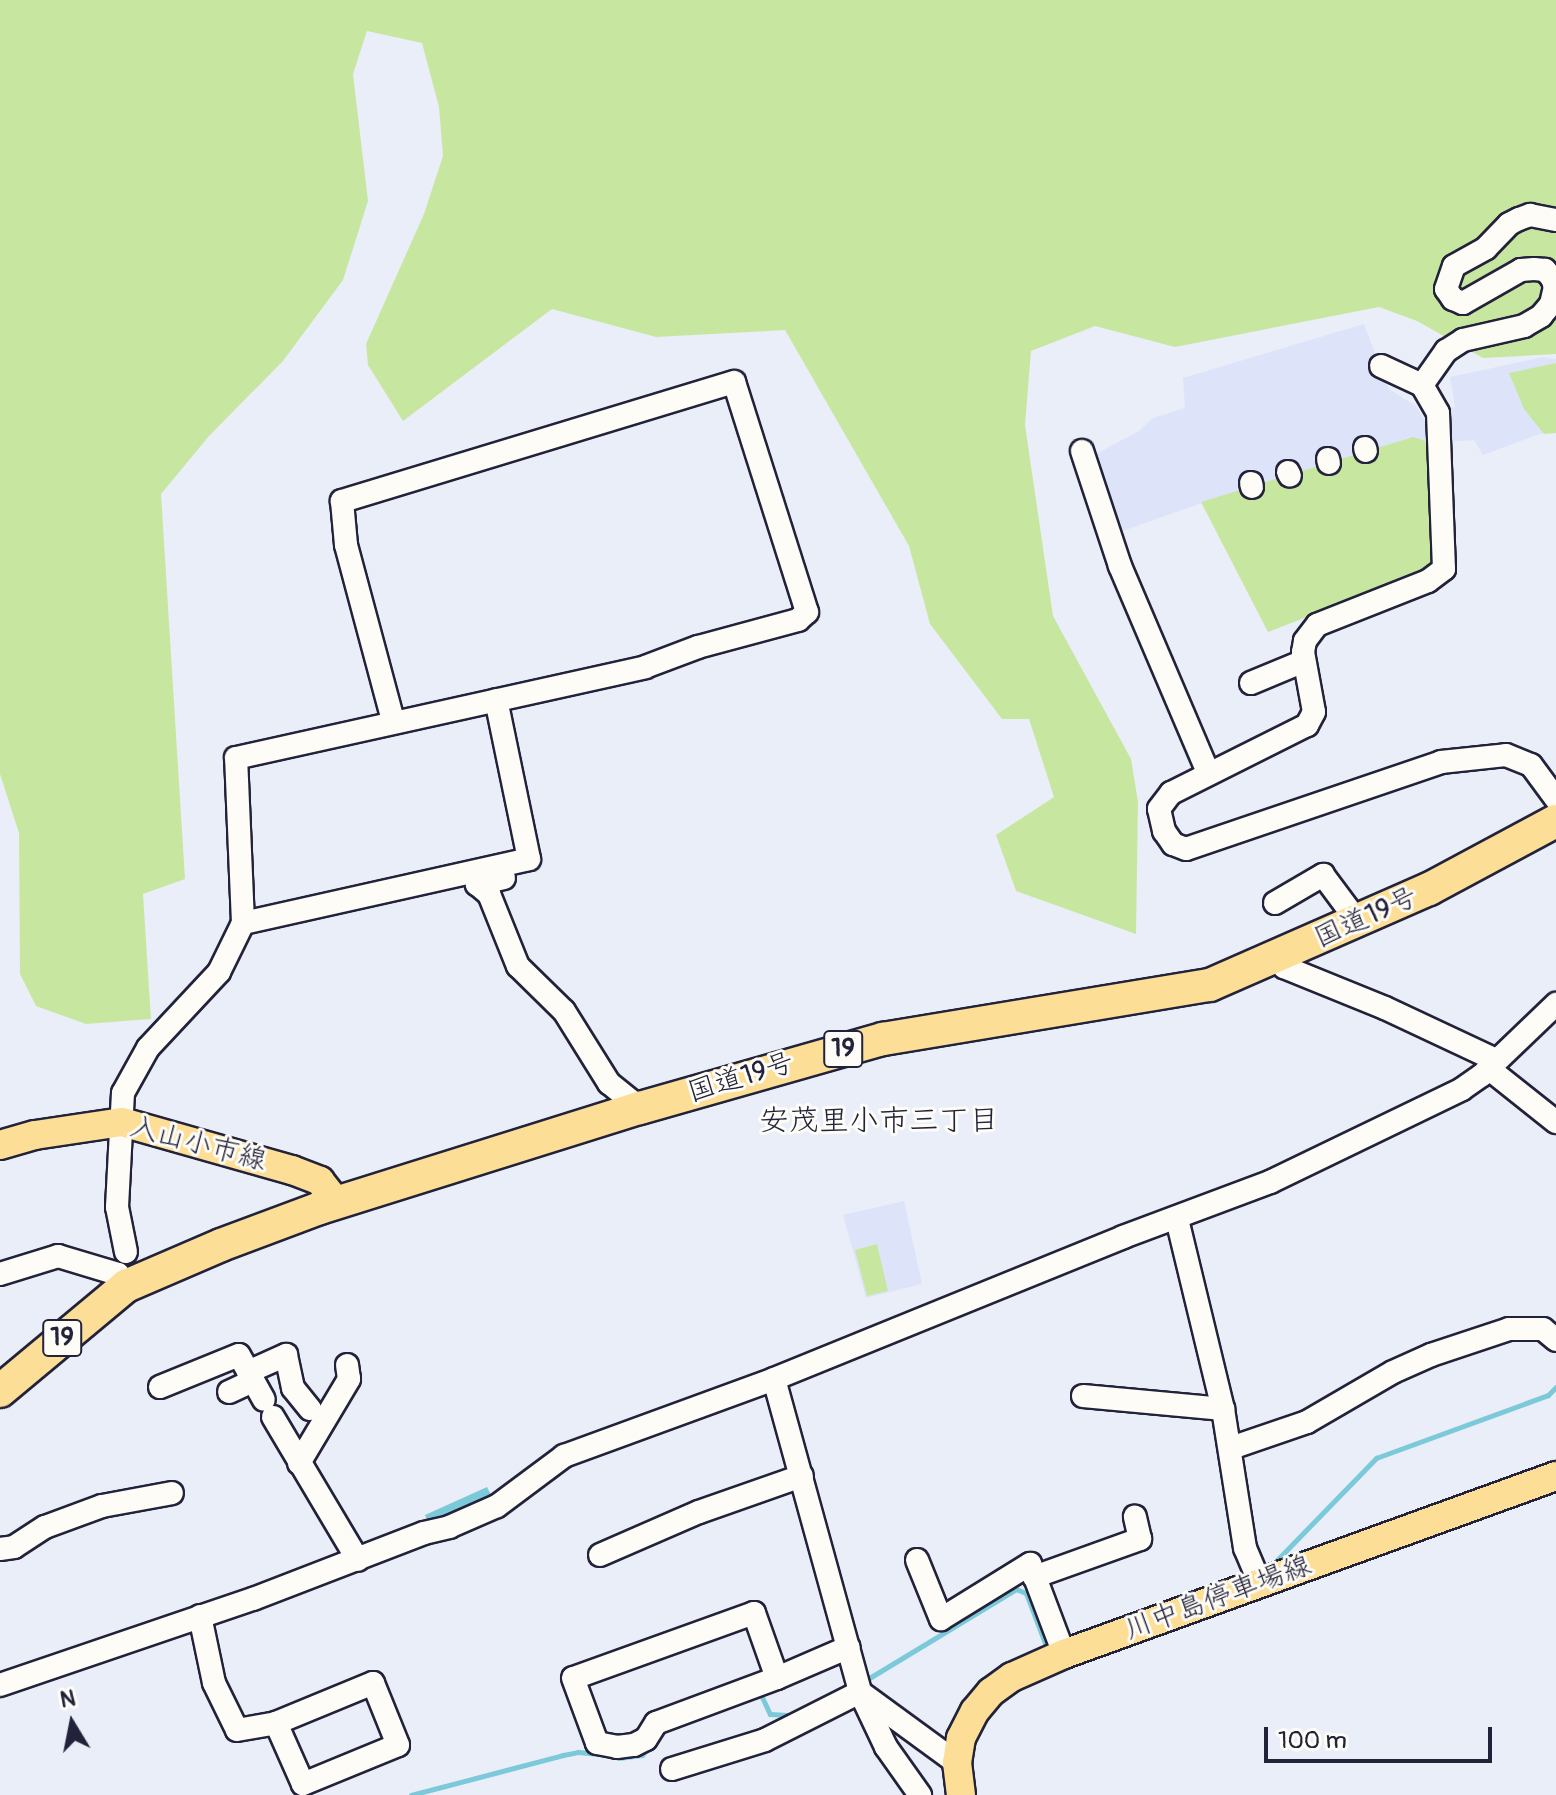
<!DOCTYPE html>
<meta charset="utf-8">
<style>
body{margin:0}
#map{position:relative;width:1556px;height:1795px;overflow:hidden;background:#eaeef9;font-family:Pangolin,"Klee One",sans-serif}
div>[style]{position:absolute}
.built>*{inset:0;background:#dde4fa}
.green>*{inset:0;background:#c7e7a0}
.water>*{inset:0;background:#7bc9d9}
.stream>*{height:5px;margin:-2.5px;padding:0 2.5px;transform-origin:2.5px;border-radius:2.5px;background:#7bc9d9}
.roads{filter:drop-shadow(2px 0 #22223b) drop-shadow(-2px 0 #22223b) drop-shadow(0 2px #22223b) drop-shadow(0 -2px #22223b)}
.minor>*{height:22px;margin:-11px;padding:0 11px;transform-origin:11px;border-radius:11px;background:#fdfcf7}
.major>*{height:28px;margin:-14px;padding:0 14px;transform-origin:14px;border-radius:14px;background:#fdde96}
.highway>*{height:32px;margin:-16px;padding:0 16px;transform-origin:16px;border-radius:16px;background:#fdde96}
span{translate:-50% -50%;white-space:nowrap;text-align:center;line-height:1.15;-webkit-text-stroke:6px #fdfcf7;paint-order:stroke}
.shield-label span{padding:2px 6px;background:#fdfcf7;border:2px solid;border-radius:6px;-webkit-text-stroke-width:0}
.shield-label{font-size:26px;color:#22223b;font-weight:700}
.street-label{font-size:28px;color:#22223b}
.neighbourhood-label{font-size:30px;color:#22223b}
.north{position:absolute;left:32px;top:1683px;width:80px;height:80px;-webkit-text-stroke:6px #fdfcf7;paint-order:stroke;rotate:350deg;font-size:22px;font-weight:700;line-height:32px;text-align:center;color:#22223b}
.north::after{content:'';display:block;margin:auto;width:28px;height:36px;background:#22223b;clip-path:polygon(50% 0,100% 100%,50% 72%,0 100%)}
.scale{position:absolute;left:1264px;top:1727px;width:228px;height:36px;box-sizing:border-box;border:4px solid #22223b;border-top:0;padding-left:10px;font-size:24px;line-height:28px;white-space:nowrap;color:#22223b;-webkit-text-stroke:6px #fdfcf7;paint-order:stroke}
</style>
<div id="map">
<div class="built">
<i style="clip-path:polygon(1364px 324px,1389px 389px,1416px 406px,1425px 421px,1435px 553px,1429px 569px,1268px 632px,1202px 503px,1114px 534px,1094px 455px,1139px 431px,1153px 418px,1185px 408px,1183px 378px)"></i>
<i style="clip-path:polygon(1543px 357px,1556px 359px,1556px 433px,1539px 434px,1483px 455px,1474px 440px,1447px 442px,1442px 410px,1455px 407px,1450px 377px)"></i>
<i style="clip-path:polygon(904px 1201px,922px 1284px,866px 1298px,843px 1215px)"></i>
</div>
<div class="green">
<i style="clip-path:polygon(0 0,1556px 0,1556px 354px,1483px 358px,1417px 321px,1379px 307px,1175px 347px,1095px 326px,1031px 351px,1025px 425px,1053px 616px,1131px 759px,1138px 802px,1136px 934px,1016px 891px,996px 835px,1054px 797px,1029px 719px,1002px 719px,930px 624px,909px 546px,785px 330px,656px 337px,552px 309px,403px 421px,368px 365px,366px 344px,424px 214px,443px 156px,439px 107px,422px 43px,367px 31px,353px 74px,368px 201px,343px 280px,283px 361px,209px 436px,161px 494px,185px 879px,143px 894px,151px 1019px,86px 1024px,36px 1006px,20px 974px,19px 833px,0 774px)"></i>
<i style="clip-path:polygon(1556px 363px,1556px 433px,1544px 434px,1524px 409px,1509px 373px)"></i>
<i style="clip-path:polygon(1413px 437px,1426px 441px,1435px 553px,1429px 569px,1268px 632px,1201px 502px)"></i>
<i style="clip-path:polygon(877px 1244px,888px 1291px,867px 1296px,855px 1250px)"></i>
</div>
<div class="water">
<i style="clip-path:polygon(487px 1487px,491px 1495px,485px 1502px,428px 1523px,425px 1515px)"></i>
</div>
<div class="stream">
<i style="left:1276px;top:1561px;width:144px;rotate:-45.8deg"></i>
<i style="left:1376px;top:1458px;width:183px;rotate:-20.1deg"></i>
<i style="left:1548px;top:1395px;width:11px;rotate:-45deg"></i>
<i style="left:866px;top:1680px;width:175px;rotate:-31.2deg"></i>
<i style="left:1016px;top:1589px;width:11px;rotate:22deg"></i>
<i style="left:1026px;top:1593px;width:53px;rotate:69.2deg"></i>
<i style="left:755px;top:1697px;width:6px;rotate:-18deg"></i>
<i style="left:761px;top:1695px;width:21px;rotate:65deg"></i>
<i style="left:770px;top:1714px;width:22px;rotate:3deg"></i>
<i style="left:618px;top:1758px;width:24px;rotate:-7deg"></i>
<i style="left:642px;top:1755px;width:13px;rotate:-51deg"></i>
<i style="left:411px;top:1795px;width:157px;rotate:-14.7deg"></i>
<i style="left:563px;top:1755px;width:15px;rotate:-11deg"></i>
<i style="left:578px;top:1752px;width:22px;rotate:5deg"></i>
</div>
<div class="roads">
<div class="minor">
<i style="left:1381px;top:366px;width:45px;rotate:24.9deg"></i>
<i style="left:1422px;top:385px;width:32px;rotate:60deg"></i>
<i style="left:1438px;top:413px;width:156px;rotate:87.8deg"></i>
<i style="left:1444px;top:569px;width:20px;rotate:143deg"></i>
<i style="left:1428px;top:581px;width:119px;rotate:158.4deg"></i>
<i style="left:1317px;top:625px;width:20px;rotate:127deg"></i>
<i style="left:1305px;top:641px;width:11px;rotate:100deg"></i>
<i style="left:1303px;top:652px;width:61px;rotate:79.6deg"></i>
<i style="left:1314px;top:712px;width:15px;rotate:118deg"></i>
<i style="left:1307px;top:725px;width:152px;rotate:153.4deg"></i>
<i style="left:1171px;top:793px;width:20px;rotate:127deg"></i>
<i style="left:1159px;top:809px;width:23px;rotate:77deg"></i>
<i style="left:1164px;top:831px;width:16px;rotate:55deg"></i>
<i style="left:1173px;top:844px;width:14px;rotate:21deg"></i>
<i style="left:1186px;top:849px;width:269px;rotate:-18.8deg"></i>
<i style="left:1441px;top:762px;width:65px;rotate:-6.1deg"></i>
<i style="left:1506px;top:755px;width:27px;rotate:22deg"></i>
<i style="left:1531px;top:765px;width:42px;rotate:53.7deg"></i>
<i style="left:1422px;top:385px;width:42px;rotate:-54.8deg"></i>
<i style="left:1446px;top:351px;width:20px;rotate:-33deg"></i>
<i style="left:1463px;top:340px;width:63px;rotate:-12.9deg"></i>
<i style="left:1524px;top:326px;width:20px;rotate:-30deg"></i>
<i style="left:1541px;top:316px;width:16px;rotate:-50deg"></i>
<i style="left:1551px;top:304px;width:17px;rotate:-77deg"></i>
<i style="left:1555px;top:287px;width:9px;rotate:-108deg"></i>
<i style="left:1552px;top:278px;width:11px;rotate:-131deg"></i>
<i style="left:1545px;top:270px;width:11px;rotate:-175deg"></i>
<i style="left:1534px;top:269px;width:13px;rotate:176deg"></i>
<i style="left:1521px;top:270px;width:67px;rotate:150.4deg"></i>
<i style="left:1463px;top:303px;width:11px;rotate:-158deg"></i>
<i style="left:1453px;top:299px;width:12px;rotate:-125deg"></i>
<i style="left:1446px;top:289px;width:24px;rotate:-71deg"></i>
<i style="left:1454px;top:266px;width:37px;rotate:-29deg"></i>
<i style="left:1486px;top:248px;width:33px;rotate:-46deg"></i>
<i style="left:1509px;top:224px;width:11px;rotate:-27deg"></i>
<i style="left:1519px;top:219px;width:12px;rotate:-20deg"></i>
<i style="left:1530px;top:215px;width:26px;rotate:11deg"></i>
<i style="left:1365px;top:448px;width:3px;rotate:72deg"></i>
<i style="left:1082px;top:451px;width:121px;rotate:71.7deg"></i>
<i style="left:1120px;top:566px;width:224px;rotate:66.9deg"></i>
<i style="left:1328px;top:459px;width:4px;rotate:76deg"></i>
<i style="left:1288px;top:472px;width:4px;rotate:63deg"></i>
<i style="left:1251px;top:483px;width:4px;rotate:76deg"></i>
<i style="left:1251px;top:683px;width:57px;rotate:-22.5deg"></i>
<i style="left:504px;top:878px;width:28px;rotate:167deg"></i>
<i style="left:477px;top:884px;width:16px;rotate:40deg"></i>
<i style="left:489px;top:894px;width:78px;rotate:68.1deg"></i>
<i style="left:518px;top:966px;width:64px;rotate:44.4deg"></i>
<i style="left:564px;top:1011px;width:85px;rotate:58deg"></i>
<i style="left:609px;top:1083px;width:40px;rotate:39deg"></i>
<i style="left:1275px;top:903px;width:56px;rotate:-30.3deg"></i>
<i style="left:1323px;top:875px;width:59px;rotate:53.3deg"></i>
<i style="left:243px;top:923px;width:293px;rotate:-12.6deg"></i>
<i style="left:529px;top:859px;width:162px;rotate:-101.7deg"></i>
<i style="left:1277px;top:959px;width:11px;rotate:49deg"></i>
<i style="left:1284px;top:967px;width:109px;rotate:22.1deg"></i>
<i style="left:1385px;top:1008px;width:123px;rotate:25.1deg"></i>
<i style="left:1488px;top:1068px;width:87px;rotate:38.5deg"></i>
<i style="left:1177px;top:1219px;width:195px;rotate:76.4deg"></i>
<i style="left:1223px;top:1409px;width:141px;rotate:81deg"></i>
<i style="left:1245px;top:1548px;width:38px;rotate:67deg"></i>
<i style="left:126px;top:1252px;width:46px;rotate:-101.3deg"></i>
<i style="left:117px;top:1207px;width:114px;rotate:-87deg"></i>
<i style="left:123px;top:1093px;width:51px;rotate:-60.9deg"></i>
<i style="left:148px;top:1048px;width:104px;rotate:-46.9deg"></i>
<i style="left:219px;top:972px;width:55px;rotate:-63.9deg"></i>
<i style="left:243px;top:923px;width:165px;rotate:-92.4deg"></i>
<i style="left:236px;top:758px;width:419px;rotate:-12.5deg"></i>
<i style="left:645px;top:667px;width:57px;rotate:-20.7deg"></i>
<i style="left:698px;top:647px;width:104px;rotate:-15.1deg"></i>
<i style="left:798px;top:620px;width:12px;rotate:-42deg"></i>
<i style="left:807px;top:612px;width:241px;rotate:-107.6deg"></i>
<i style="left:734px;top:382px;width:410px;rotate:163.1deg"></i>
<i style="left:342px;top:501px;width:44px;rotate:84.8deg"></i>
<i style="left:346px;top:545px;width:182px;rotate:75deg"></i>
<i style="left:0;top:1274px;width:61px;rotate:-17.2deg"></i>
<i style="left:58px;top:1256px;width:63px;rotate:16.7deg"></i>
<i style="left:118px;top:1274px;width:14px;rotate:56deg"></i>
<i style="left:248px;top:1372px;width:42px;rotate:-24.1deg"></i>
<i style="left:286px;top:1355px;width:34px;rotate:78deg"></i>
<i style="left:293px;top:1388px;width:27px;rotate:51deg"></i>
<i style="left:774px;top:1379px;width:325px;rotate:74.6deg"></i>
<i style="left:860px;top:1692px;width:120px;rotate:36.2deg"></i>
<i style="left:160px;top:1387px;width:85px;rotate:-22.1deg"></i>
<i style="left:239px;top:1355px;width:51px;rotate:60.9deg"></i>
<i style="left:229px;top:1392px;width:26px;rotate:-25deg"></i>
<i style="left:1083px;top:1396px;width:141px;rotate:5.3deg"></i>
<i style="left:273px;top:1417px;width:166px;rotate:59.3deg"></i>
<i style="left:1231px;top:1448px;width:80px;rotate:-18.9deg"></i>
<i style="left:1307px;top:1422px;width:99px;rotate:-30.2deg"></i>
<i style="left:1393px;top:1372px;width:42px;rotate:-24.1deg"></i>
<i style="left:1431px;top:1355px;width:82px;rotate:-18.4deg"></i>
<i style="left:1509px;top:1329px;width:34px"></i>
<i style="left:1543px;top:1329px;width:17px;rotate:40deg"></i>
<i style="left:299px;top:1463px;width:98px;rotate:-59.2deg"></i>
<i style="left:349px;top:1379px;width:14px;rotate:-98deg"></i>
<i style="left:0;top:1549px;width:14px;rotate:-8deg"></i>
<i style="left:14px;top:1547px;width:37px;rotate:-33deg"></i>
<i style="left:45px;top:1527px;width:61px;rotate:-20.2deg"></i>
<i style="left:102px;top:1506px;width:71px;rotate:-10.5deg"></i>
<i style="left:600px;top:1555px;width:108px;rotate:-23.5deg"></i>
<i style="left:699px;top:1512px;width:109px;rotate:-19.3deg"></i>
<i style="left:917px;top:1560px;width:64px;rotate:67.9deg"></i>
<i style="left:941px;top:1619px;width:105px;rotate:-31.7deg"></i>
<i style="left:1030px;top:1564px;width:96px;rotate:69.3deg"></i>
<i style="left:1034px;top:1577px;width:113px;rotate:-19.7deg"></i>
<i style="left:1140px;top:1539px;width:23px;rotate:-103deg"></i>
<i style="left:200px;top:1616px;width:68px;rotate:78.2deg"></i>
<i style="left:214px;top:1683px;width:52px;rotate:63.9deg"></i>
<i style="left:237px;top:1730px;width:40px;rotate:-10deg"></i>
<i style="left:276px;top:1723px;width:105px;rotate:-22.4deg"></i>
<i style="left:373px;top:1683px;width:67px;rotate:68deg"></i>
<i style="left:398px;top:1745px;width:103px;rotate:157.7deg"></i>
<i style="left:303px;top:1784px;width:67px;rotate:-113.9deg"></i>
<i style="left:777px;top:1678px;width:69px;rotate:-109.5deg"></i>
<i style="left:754px;top:1613px;width:192px;rotate:160.2deg"></i>
<i style="left:573px;top:1678px;width:69px;rotate:69.7deg"></i>
<i style="left:597px;top:1743px;width:20px;rotate:11deg"></i>
<i style="left:617px;top:1747px;width:17px;rotate:-7deg"></i>
<i style="left:634px;top:1745px;width:13px;rotate:-27deg"></i>
<i style="left:646px;top:1739px;width:19px;rotate:-58deg"></i>
<i style="left:656px;top:1723px;width:129px;rotate:-20.4deg"></i>
<i style="left:777px;top:1678px;width:78px;rotate:-23.3deg"></i>
<i style="left:0;top:1685px;width:267px;rotate:-18.8deg"></i>
<i style="left:253px;top:1599px;width:183px;rotate:-21.1deg"></i>
<i style="left:424px;top:1533px;width:26px;rotate:-13deg"></i>
<i style="left:449px;top:1527px;width:52px;rotate:-23.6deg"></i>
<i style="left:497px;top:1506px;width:84px;rotate:-36.7deg"></i>
<i style="left:564px;top:1456px;width:224px;rotate:-20.1deg"></i>
<i style="left:774px;top:1379px;width:377px;rotate:-22.1deg"></i>
<i style="left:1123px;top:1237px;width:157px;rotate:-20.5deg"></i>
<i style="left:1270px;top:1182px;width:213px;rotate:-25.8deg"></i>
<i style="left:1462px;top:1089px;width:24px;rotate:-35deg"></i>
<i style="left:1482px;top:1075px;width:103px;rotate:-43.8deg"></i>
<i style="left:672px;top:1769px;width:97px;rotate:-17.3deg"></i>
<i style="left:765px;top:1740px;width:106px;rotate:-26.8deg"></i>
<i style="left:860px;top:1692px;width:61px;rotate:64.7deg"></i>
<i style="left:886px;top:1747px;width:59px;rotate:54.7deg"></i>
</div>
<div class="major">
<i style="left:0;top:1145px;width:36px;rotate:-16deg"></i>
<i style="left:35px;top:1135px;width:88px;rotate:-8.5deg"></i>
<i style="left:122px;top:1122px;width:177px;rotate:15.8deg"></i>
<i style="left:292px;top:1170px;width:30px;rotate:21deg"></i>
<i style="left:320px;top:1181px;width:28px;rotate:52deg"></i>
<i style="left:961px;top:1795px;width:32px;rotate:-97deg"></i>
<i style="left:957px;top:1763px;width:25px;rotate:-81deg"></i>
<i style="left:961px;top:1738px;width:30px;rotate:-63deg"></i>
<i style="left:975px;top:1711px;width:25px;rotate:-50deg"></i>
<i style="left:991px;top:1692px;width:26px;rotate:-36deg"></i>
<i style="left:1012px;top:1677px;width:57px;rotate:-23.9deg"></i>
<i style="left:1064px;top:1654px;width:523px;rotate:-19.89deg"></i>
</div>
<div class="highway">
<i style="left:0;top:1391px;width:164px;rotate:-39.8deg"></i>
<i style="left:126px;top:1286px;width:103px;rotate:-23.3deg"></i>
<i style="left:221px;top:1245px;width:106px;rotate:-20.5deg"></i>
<i style="left:320px;top:1208px;width:335px;rotate:-17.4deg"></i>
<i style="left:640px;top:1108px;width:253px;rotate:-15.9deg"></i>
<i style="left:883px;top:1039px;width:331px;rotate:-9.4deg"></i>
<i style="left:1210px;top:985px;width:239px;rotate:-23.7deg"></i>
<i style="left:1429px;top:889px;width:144px;rotate:-28.2deg"></i>
</div>
</div>
<div class="shield-label">
<span style="left:843px;top:1049px">19</span>
<span style="left:62px;top:1338px">19</span>
</div>
<div class="street-label">
<span style="left:1366px;top:918px;rotate:-24deg">国道19号</span>
<span style="left:741px;top:1078px;rotate:-17deg">国道19号</span>
<span style="left:198px;top:1144px;rotate:15deg">入山小市線</span>
<span style="left:1218px;top:1598px;rotate:-20deg">川中島停車場線</span>
</div>
<div class="neighbourhood-label">
<span style="left:879px;top:1121px">安茂里小市三丁目</span>
</div>
<div class="north">N</div>
<div class="scale">100 m</div>
</div>
